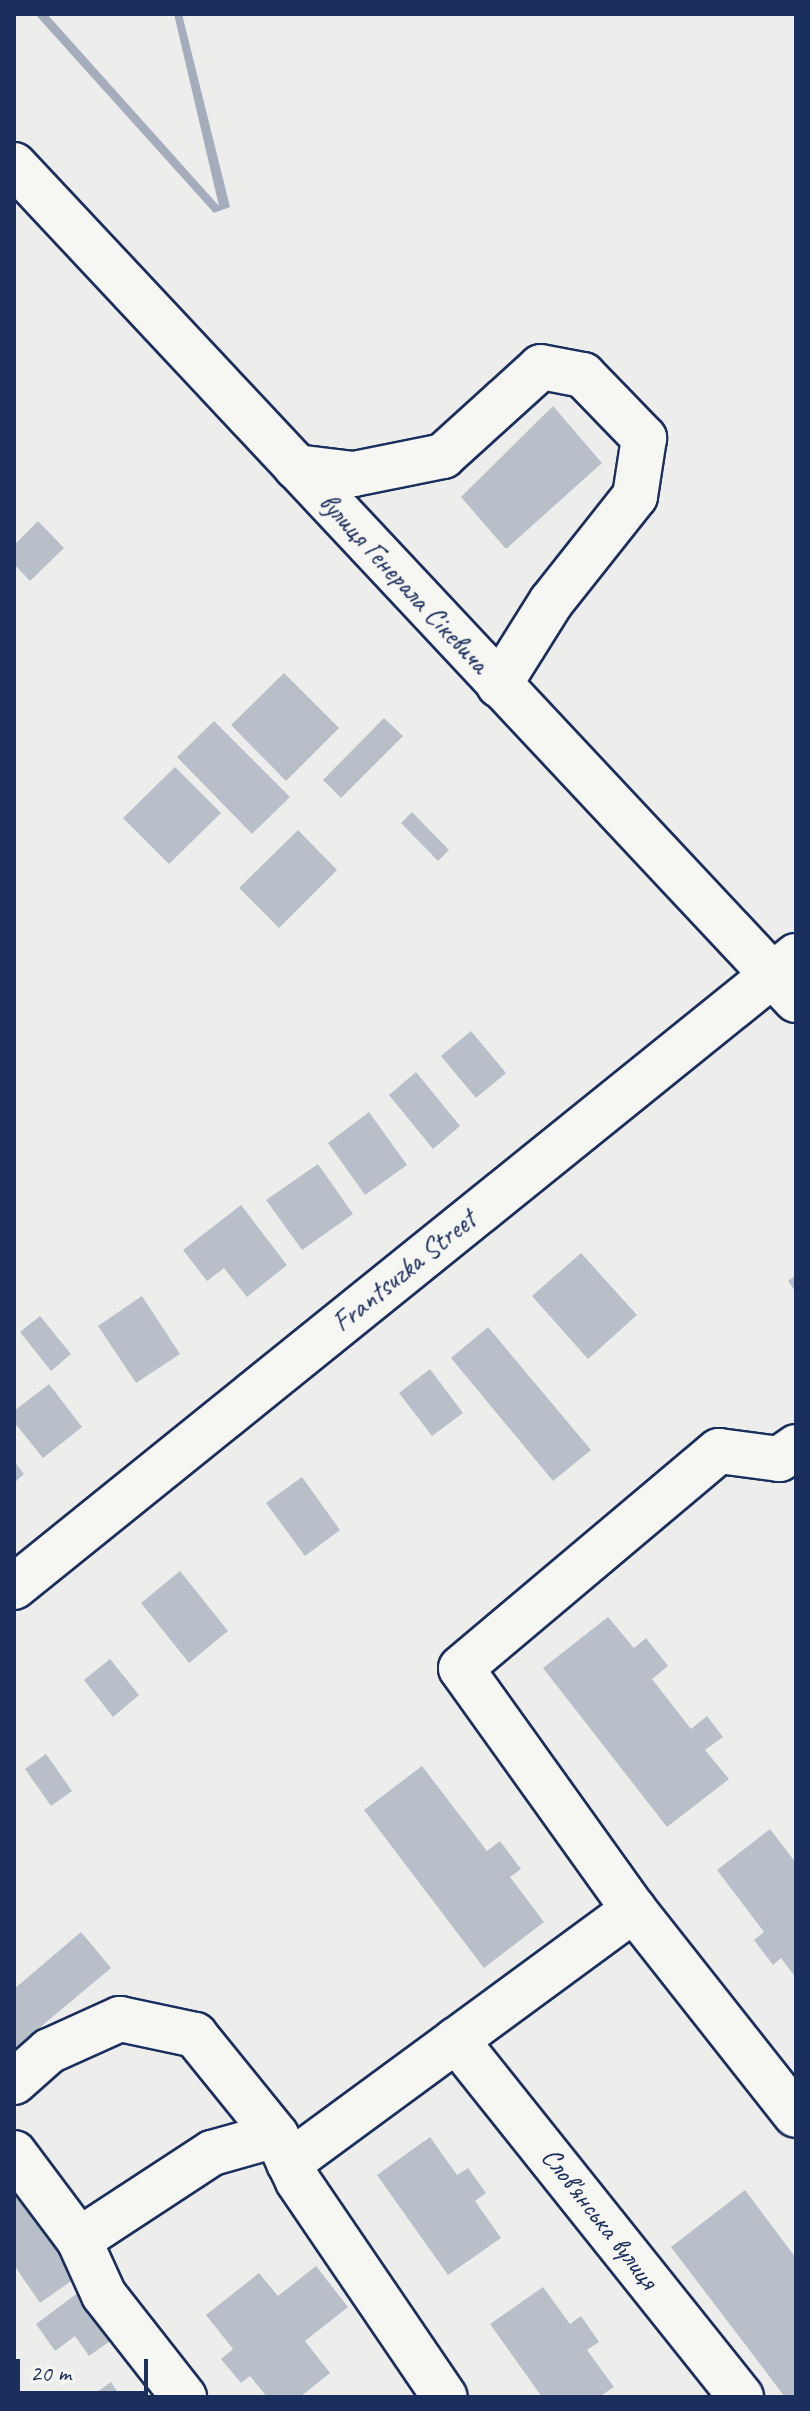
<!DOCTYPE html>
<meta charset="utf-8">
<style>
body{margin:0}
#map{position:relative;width:810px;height:2411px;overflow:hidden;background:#edeeec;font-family:Caveat,sans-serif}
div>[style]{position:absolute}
.water>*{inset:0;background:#a5acbc}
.building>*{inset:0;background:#b9bfc8}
.roads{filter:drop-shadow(2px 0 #1b2f5e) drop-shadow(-2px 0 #1b2f5e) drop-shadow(0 2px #1b2f5e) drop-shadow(0 -2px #1b2f5e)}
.minor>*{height:44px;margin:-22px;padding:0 22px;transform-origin:22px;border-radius:22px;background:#f6f6f2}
span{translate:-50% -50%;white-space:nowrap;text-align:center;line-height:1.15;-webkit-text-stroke:6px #f6f6f2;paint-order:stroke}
.street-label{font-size:28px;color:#1b2f5e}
.frame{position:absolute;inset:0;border:16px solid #1b2f5e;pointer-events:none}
.scale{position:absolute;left:16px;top:2359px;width:132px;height:36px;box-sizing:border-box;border:4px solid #1b2f5e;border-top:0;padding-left:10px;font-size:24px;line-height:28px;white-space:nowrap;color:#1b2f5e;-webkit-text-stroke:6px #f6f6f2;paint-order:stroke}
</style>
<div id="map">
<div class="water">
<i style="clip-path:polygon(35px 14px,47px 14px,219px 206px,174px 14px,182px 14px,230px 207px,214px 213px)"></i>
</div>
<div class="building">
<i style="clip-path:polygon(553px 406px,602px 463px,506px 549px,461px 497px)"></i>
<i style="clip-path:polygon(38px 521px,64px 548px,30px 581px,14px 564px,14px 545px)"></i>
<i style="clip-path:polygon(284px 673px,339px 728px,286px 781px,231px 725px)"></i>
<i style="clip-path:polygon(384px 718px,403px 736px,341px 798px,323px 780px)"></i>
<i style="clip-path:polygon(214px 721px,290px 797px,252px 834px,177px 757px)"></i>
<i style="clip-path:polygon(175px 767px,221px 813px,169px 864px,123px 818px)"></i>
<i style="clip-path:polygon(412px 812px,449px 850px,438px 861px,401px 823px)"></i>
<i style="clip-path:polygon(298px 830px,337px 870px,279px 928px,239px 888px)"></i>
<i style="clip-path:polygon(471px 1031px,506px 1073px,476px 1098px,441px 1056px)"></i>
<i style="clip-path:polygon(416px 1072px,460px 1126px,433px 1149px,389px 1095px)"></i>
<i style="clip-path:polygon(369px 1112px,407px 1165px,365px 1195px,328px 1143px)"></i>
<i style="clip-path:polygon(318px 1164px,353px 1214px,302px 1250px,266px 1200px)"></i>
<i style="clip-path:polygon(241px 1205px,287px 1265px,247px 1297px,224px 1268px,207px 1281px,183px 1250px)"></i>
<i style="clip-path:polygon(581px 1253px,637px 1315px,588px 1359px,532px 1296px)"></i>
<i style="clip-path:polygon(796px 1275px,796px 1292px,788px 1281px)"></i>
<i style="clip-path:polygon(142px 1296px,180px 1354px,136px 1383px,98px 1326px)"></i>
<i style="clip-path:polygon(40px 1316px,71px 1354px,51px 1371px,20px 1332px)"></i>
<i style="clip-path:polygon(488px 1327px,591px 1450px,553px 1481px,451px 1358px)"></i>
<i style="clip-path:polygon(430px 1369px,463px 1413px,432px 1436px,399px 1393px)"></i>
<i style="clip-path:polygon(49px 1384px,82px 1427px,43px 1458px,14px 1422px,14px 1411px)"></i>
<i style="clip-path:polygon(14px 1461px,24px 1474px,14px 1483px)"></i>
<i style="clip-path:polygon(302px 1477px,340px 1530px,305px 1556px,266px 1503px)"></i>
<i style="clip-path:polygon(180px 1571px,228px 1631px,189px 1663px,141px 1603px)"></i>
<i style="clip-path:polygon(608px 1617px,634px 1648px,646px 1638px,668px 1666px,652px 1679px,691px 1729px,707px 1716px,723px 1737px,705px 1750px,729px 1779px,667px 1827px,543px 1668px)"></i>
<i style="clip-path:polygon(110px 1659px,139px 1695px,113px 1717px,84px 1680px)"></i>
<i style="clip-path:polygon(46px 1754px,72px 1791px,51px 1806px,25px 1769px)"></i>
<i style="clip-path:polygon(422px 1766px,487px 1851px,500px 1841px,521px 1869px,510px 1877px,544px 1922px,484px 1968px,364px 1810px)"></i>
<i style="clip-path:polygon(770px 1829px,796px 1863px,796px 1978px,781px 1958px,773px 1965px,754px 1940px,764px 1932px,717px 1870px)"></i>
<i style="clip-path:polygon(81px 1932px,111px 1968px,14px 2049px,14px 1989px)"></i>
<i style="clip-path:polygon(430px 2137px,457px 2175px,468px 2168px,486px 2193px,475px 2201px,501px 2238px,448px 2275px,377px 2175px)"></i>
<i style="clip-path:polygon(14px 2188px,77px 2277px,40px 2303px,14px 2265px)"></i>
<i style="clip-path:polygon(745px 2190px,796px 2258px,796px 2397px,785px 2397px,671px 2247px)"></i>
<i style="clip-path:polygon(316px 2266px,348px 2307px,305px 2341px,330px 2373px,300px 2397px,267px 2397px,250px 2376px,241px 2383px,221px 2359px,233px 2349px,206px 2315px,259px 2273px,278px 2296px)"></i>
<i style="clip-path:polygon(543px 2287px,570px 2324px,581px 2316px,599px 2342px,587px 2350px,614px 2387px,599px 2397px,542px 2397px,490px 2324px)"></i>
<i style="clip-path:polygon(79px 2292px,113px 2339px,89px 2356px,75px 2336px,55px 2351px,36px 2324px)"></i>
<i style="clip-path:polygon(111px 2382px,121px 2397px,90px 2397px)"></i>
</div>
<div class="roads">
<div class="minor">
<i style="left:14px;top:165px;width:1144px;rotate:46.88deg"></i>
<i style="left:296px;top:467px;width:58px;rotate:6.9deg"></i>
<i style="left:354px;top:474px;width:91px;rotate:-11.4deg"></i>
<i style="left:443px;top:456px;width:132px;rotate:-42.2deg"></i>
<i style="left:541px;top:367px;width:43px;rotate:10.8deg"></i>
<i style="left:583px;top:375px;width:88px;rotate:45.9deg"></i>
<i style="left:644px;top:438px;width:59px;rotate:98.8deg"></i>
<i style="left:635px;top:496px;width:135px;rotate:128.4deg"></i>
<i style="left:551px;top:602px;width:98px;rotate:122.1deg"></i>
<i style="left:14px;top:1587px;width:1005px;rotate:-38.9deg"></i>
<i style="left:634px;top:1910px;width:261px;rotate:51.7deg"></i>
<i style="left:456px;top:2040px;width:457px;rotate:51.4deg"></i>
<i style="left:14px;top:2082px;width:47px;rotate:-41.5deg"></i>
<i style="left:49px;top:2051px;width:78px;rotate:-24.3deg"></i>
<i style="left:120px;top:2019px;width:77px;rotate:12deg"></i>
<i style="left:195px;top:2035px;width:129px;rotate:51deg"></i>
<i style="left:14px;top:2153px;width:109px;rotate:53.2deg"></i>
<i style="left:79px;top:2240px;width:60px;rotate:65.6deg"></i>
<i style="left:104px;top:2295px;width:130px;rotate:51.9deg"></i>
<i style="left:289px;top:2163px;width:428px;rotate:-36.3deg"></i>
<i style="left:634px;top:1910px;width:297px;rotate:-125.6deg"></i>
<i style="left:461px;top:1668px;width:337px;rotate:-40.1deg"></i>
<i style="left:719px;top:1451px;width:61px;rotate:7.6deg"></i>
<i style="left:779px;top:1459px;width:21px;rotate:-35deg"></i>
<i style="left:79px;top:2240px;width:159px;rotate:-33.2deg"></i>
<i style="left:212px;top:2153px;width:66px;rotate:-15.7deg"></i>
<i style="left:276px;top:2135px;width:51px;rotate:64.4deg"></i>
<i style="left:298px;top:2181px;width:261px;rotate:55.8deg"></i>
</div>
</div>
<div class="street-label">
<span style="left:404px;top:583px;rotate:47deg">вулиця Генерала Сікевича</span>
<span style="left:404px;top:1271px;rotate:-39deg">Frantsuzka Street</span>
<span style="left:600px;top:2218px;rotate:52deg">Слов'янська вулиця</span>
</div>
<div class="frame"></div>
<div class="scale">20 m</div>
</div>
